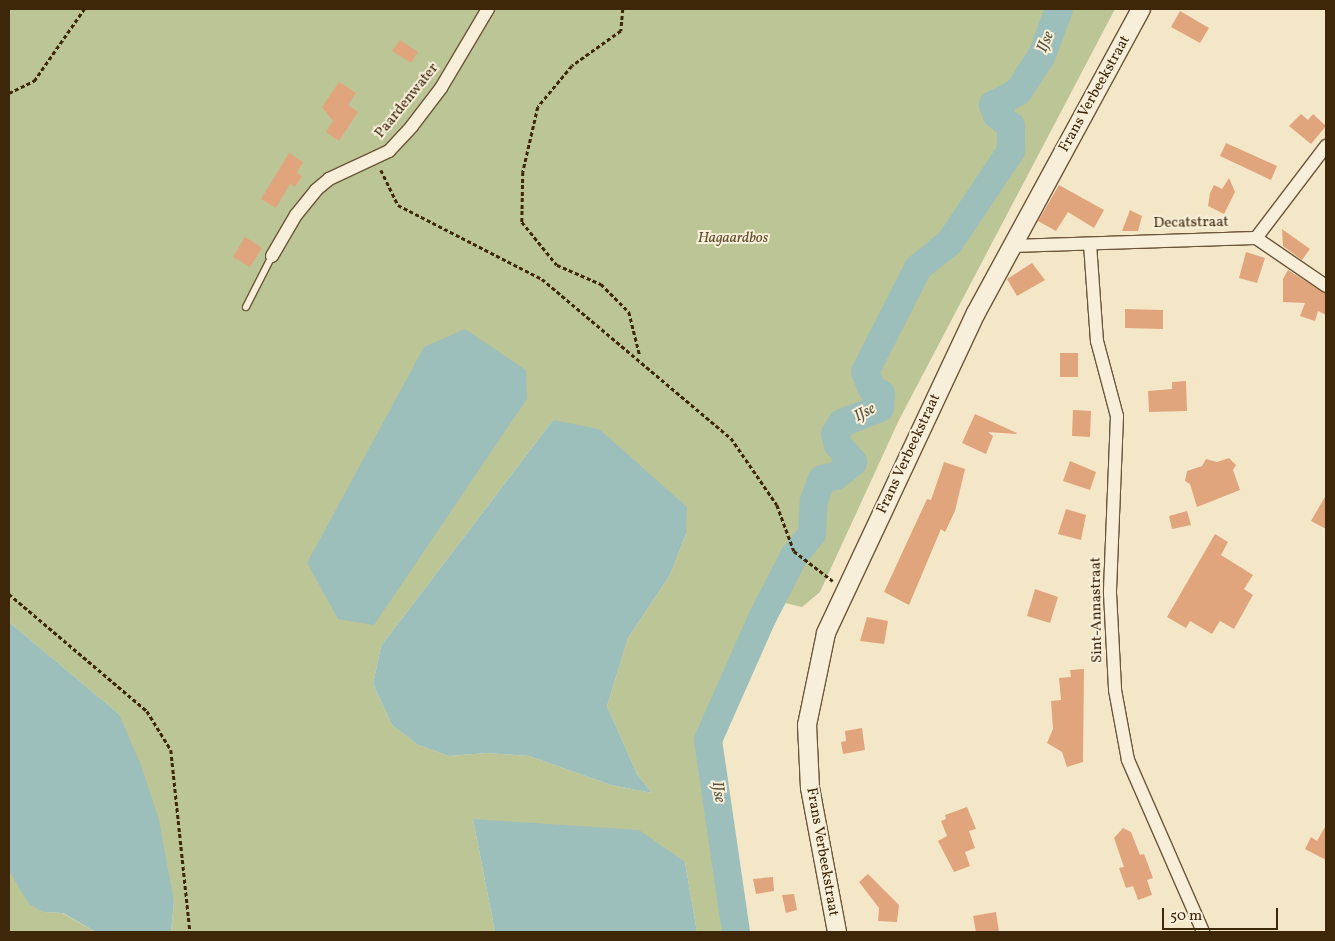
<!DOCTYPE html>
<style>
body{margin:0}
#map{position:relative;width:1335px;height:941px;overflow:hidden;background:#f4e7c8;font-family:Vollkorn,serif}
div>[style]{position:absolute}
.green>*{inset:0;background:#bcc595}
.water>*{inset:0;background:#9dbfbb}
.river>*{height:28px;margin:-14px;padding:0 14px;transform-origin:14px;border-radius:14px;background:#9dbfbb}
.building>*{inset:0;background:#e1a57d}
.path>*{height:2.5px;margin-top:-1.25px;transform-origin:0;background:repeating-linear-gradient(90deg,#3e2608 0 4px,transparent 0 6.5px)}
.roads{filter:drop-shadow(1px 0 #6c5638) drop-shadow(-1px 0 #6c5638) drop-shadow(0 1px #6c5638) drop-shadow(0 -1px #6c5638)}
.service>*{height:6px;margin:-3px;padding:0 3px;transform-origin:3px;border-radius:3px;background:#f8efdb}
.minor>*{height:12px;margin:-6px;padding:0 6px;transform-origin:6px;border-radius:6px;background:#f8efdb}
.secondary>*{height:18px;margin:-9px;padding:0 9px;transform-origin:9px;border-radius:9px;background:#f8efdb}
span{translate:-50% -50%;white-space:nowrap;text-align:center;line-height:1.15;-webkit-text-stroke:4px #f8efdb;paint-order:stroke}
.street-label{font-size:15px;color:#3e2608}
.park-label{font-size:15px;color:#5e4e2b;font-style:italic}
.water-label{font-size:16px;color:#5a543e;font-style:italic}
.frame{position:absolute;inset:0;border:10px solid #3e2608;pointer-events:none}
.scale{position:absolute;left:1162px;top:908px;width:116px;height:22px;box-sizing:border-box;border:2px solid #3e2608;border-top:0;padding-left:6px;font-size:15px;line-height:18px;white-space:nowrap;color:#3e2608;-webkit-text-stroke:4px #f8efdb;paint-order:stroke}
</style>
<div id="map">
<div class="green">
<i style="clip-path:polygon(evenodd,9px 9px,1115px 9px,899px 420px,820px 592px,802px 607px,772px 600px,708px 740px,736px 932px,697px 932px,685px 862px,473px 819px,495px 932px,171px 932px,174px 902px,119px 714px,9px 622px,9px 9px,553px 420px,686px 534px,670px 575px,628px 638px,607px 706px,637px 774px,652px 793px,611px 785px,529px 756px,487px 753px,449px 756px,418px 745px,392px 725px,373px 684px,381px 646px,553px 420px)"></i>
<i style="clip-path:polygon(9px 871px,44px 912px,62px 913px,96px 932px,9px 932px)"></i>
</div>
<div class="water">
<i style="clip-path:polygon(465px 329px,526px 370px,527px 399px,374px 625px,338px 619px,307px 563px,424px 347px)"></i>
<i style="clip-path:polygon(553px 420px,599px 429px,687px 507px,686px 534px,670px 575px,628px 638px,607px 706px,637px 774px,652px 793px,611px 785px,529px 756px,487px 753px,449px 756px,418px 745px,392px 725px,373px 684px,381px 646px)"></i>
<i style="clip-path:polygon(9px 622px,119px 714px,141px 765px,159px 820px,174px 902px,171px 932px,96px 932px,63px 913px,44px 912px,29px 904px,9px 871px)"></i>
<i style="clip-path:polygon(473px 819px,639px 830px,685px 862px,697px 932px,495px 932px)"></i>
</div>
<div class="river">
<i style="left:736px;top:932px;width:194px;rotate:-98.3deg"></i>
<i style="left:708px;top:740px;width:133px;rotate:-66.1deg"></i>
<i style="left:762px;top:618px;width:70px;rotate:-62.7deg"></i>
<i style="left:794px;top:556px;width:28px;rotate:-51deg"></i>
<i style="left:812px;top:534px;width:33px;rotate:-87deg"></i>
<i style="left:814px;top:501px;width:23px;rotate:-70deg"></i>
<i style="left:822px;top:479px;width:14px;rotate:-12deg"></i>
<i style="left:836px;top:476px;width:22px;rotate:-39deg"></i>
<i style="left:853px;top:462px;width:23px;rotate:-131deg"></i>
<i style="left:838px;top:445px;width:11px;rotate:-105deg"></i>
<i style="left:835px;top:434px;width:13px;rotate:-58deg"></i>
<i style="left:842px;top:423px;width:41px;rotate:-21.5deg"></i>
<i style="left:880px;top:408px;width:14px;rotate:-86deg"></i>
<i style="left:881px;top:394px;width:10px;rotate:-151deg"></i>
<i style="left:872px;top:389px;width:18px;rotate:-112deg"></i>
<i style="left:865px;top:372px;width:117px;rotate:-63deg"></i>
<i style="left:918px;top:268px;width:41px;rotate:-39.1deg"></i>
<i style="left:950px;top:242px;width:110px;rotate:-56.2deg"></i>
<i style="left:1011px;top:151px;width:25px;rotate:-90deg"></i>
<i style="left:1011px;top:126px;width:18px;rotate:-142deg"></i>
<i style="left:997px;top:115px;width:11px;rotate:-112deg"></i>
<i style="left:993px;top:105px;width:28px;rotate:-27deg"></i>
<i style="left:1018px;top:92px;width:44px;rotate:-57deg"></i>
<i style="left:1042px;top:55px;width:49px;rotate:-69.7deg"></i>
</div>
<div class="building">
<i style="clip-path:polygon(1180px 11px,1209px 28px,1200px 43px,1171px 27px)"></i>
<i style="clip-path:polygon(400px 40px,418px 52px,411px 63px,392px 51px)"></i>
<i style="clip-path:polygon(339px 82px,356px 93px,348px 105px,358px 112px,339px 141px,326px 132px,333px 121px,322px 107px)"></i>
<i style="clip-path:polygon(1301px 114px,1308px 120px,1313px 114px,1326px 126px,1311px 144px,1289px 126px)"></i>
<i style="clip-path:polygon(1226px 143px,1277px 166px,1271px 180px,1220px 156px)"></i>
<i style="clip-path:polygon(289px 153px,303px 162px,297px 173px,302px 176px,295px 187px,290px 184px,276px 208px,261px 199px)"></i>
<i style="clip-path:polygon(1229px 178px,1235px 192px,1224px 214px,1208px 206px,1210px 193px,1214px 185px,1222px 189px)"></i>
<i style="clip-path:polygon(1059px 185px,1104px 210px,1094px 228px,1068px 212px,1056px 231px,1038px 221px)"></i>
<i style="clip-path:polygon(1130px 210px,1142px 216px,1138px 231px,1122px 231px)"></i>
<i style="clip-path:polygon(1282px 229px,1310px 249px,1302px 260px,1283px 246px)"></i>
<i style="clip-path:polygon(245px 237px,262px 248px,250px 267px,233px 257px)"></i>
<i style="clip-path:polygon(1246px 252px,1265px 258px,1257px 283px,1239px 278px)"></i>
<i style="clip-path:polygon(1032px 263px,1045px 280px,1017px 296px,1007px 279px)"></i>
<i style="clip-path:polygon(1288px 270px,1326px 294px,1326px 315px,1318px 311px,1315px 321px,1300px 316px,1305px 303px,1283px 302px,1283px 279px)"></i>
<i style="clip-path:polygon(1125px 309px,1163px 310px,1163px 329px,1125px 328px)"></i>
<i style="clip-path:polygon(1060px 353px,1078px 353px,1078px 377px,1060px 377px)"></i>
<i style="clip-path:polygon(1186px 381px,1187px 411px,1149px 412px,1148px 391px,1172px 389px,1172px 382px)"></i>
<i style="clip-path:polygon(1073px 410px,1091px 411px,1090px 437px,1072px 436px)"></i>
<i style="clip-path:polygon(975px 414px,1017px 433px,1016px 434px,988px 432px,993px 436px,986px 454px,962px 443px)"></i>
<i style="clip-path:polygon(1229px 458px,1236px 465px,1233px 470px,1240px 490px,1197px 507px,1190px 484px,1185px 481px,1187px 471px,1202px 466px,1206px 459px,1217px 462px)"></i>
<i style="clip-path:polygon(1070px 461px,1096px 472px,1090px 490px,1063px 481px)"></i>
<i style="clip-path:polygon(944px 462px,965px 469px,955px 511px,945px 532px,941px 529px,909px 605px,884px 592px,927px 499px,931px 500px)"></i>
<i style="clip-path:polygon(1326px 495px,1326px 529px,1311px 521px)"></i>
<i style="clip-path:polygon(1066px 509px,1086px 515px,1081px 540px,1058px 534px)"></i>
<i style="clip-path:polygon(1187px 511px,1191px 525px,1172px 529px,1169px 516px)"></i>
<i style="clip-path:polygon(1215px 534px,1228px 542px,1221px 555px,1253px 575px,1244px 589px,1253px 595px,1234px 629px,1220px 621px,1212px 634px,1190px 621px,1186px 628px,1167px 617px)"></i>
<i style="clip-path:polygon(1035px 589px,1058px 597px,1050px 623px,1027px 616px)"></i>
<i style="clip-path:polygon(867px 617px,888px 621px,884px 644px,860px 641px)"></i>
<i style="clip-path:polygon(1084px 669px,1083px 762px,1067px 767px,1062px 752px,1047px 743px,1053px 729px,1051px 701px,1061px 700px,1059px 678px,1071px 677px,1070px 670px)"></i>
<i style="clip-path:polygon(862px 728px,865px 750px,843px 754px,841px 742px,846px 741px,845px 731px)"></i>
<i style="clip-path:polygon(967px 807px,976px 829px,969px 831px,975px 848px,965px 852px,970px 866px,954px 872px,938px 841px,947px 836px,941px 821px,946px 819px,945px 815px)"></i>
<i style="clip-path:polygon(1326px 825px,1326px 860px,1305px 849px,1311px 837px,1317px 841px)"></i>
<i style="clip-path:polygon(1123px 828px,1131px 832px,1140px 855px,1144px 854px,1153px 878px,1147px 880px,1152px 895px,1138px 900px,1133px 886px,1126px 888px,1119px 868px,1124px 867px,1114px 838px)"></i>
<i style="clip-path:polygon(868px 874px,899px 905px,897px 922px,878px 921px,879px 908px,859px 882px)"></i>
<i style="clip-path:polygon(773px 877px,774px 891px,756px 894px,753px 879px)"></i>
<i style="clip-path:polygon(794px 894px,797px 910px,786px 913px,782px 895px)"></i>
<i style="clip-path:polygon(996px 912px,999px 932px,976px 932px,973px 916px)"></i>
</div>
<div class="path">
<i style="left:623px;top:9px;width:22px;rotate:95deg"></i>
<i style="left:621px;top:31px;width:60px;rotate:144.5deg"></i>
<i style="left:572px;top:66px;width:53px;rotate:129.7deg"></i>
<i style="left:538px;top:107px;width:67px;rotate:103deg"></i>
<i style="left:523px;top:172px;width:50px;rotate:91.1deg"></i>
<i style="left:522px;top:222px;width:55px;rotate:50.9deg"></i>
<i style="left:557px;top:265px;width:48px;rotate:23.4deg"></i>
<i style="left:601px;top:284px;width:40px;rotate:45deg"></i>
<i style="left:629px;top:312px;width:45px;rotate:76deg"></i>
<i style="left:9px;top:93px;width:28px;rotate:-26deg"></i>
<i style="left:34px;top:81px;width:88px;rotate:-55.2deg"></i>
<i style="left:381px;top:170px;width:39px;rotate:64deg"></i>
<i style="left:398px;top:205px;width:162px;rotate:27.2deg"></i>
<i style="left:542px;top:279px;width:247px;rotate:40.1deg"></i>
<i style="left:731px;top:438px;width:81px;rotate:55.5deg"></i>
<i style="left:777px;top:505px;width:49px;rotate:69.7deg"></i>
<i style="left:794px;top:551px;width:49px;rotate:37.6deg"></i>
<i style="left:9px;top:594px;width:181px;rotate:40.3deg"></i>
<i style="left:147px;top:711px;width:46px;rotate:58.4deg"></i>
<i style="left:171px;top:750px;width:183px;rotate:84deg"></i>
</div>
<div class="roads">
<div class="service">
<i style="left:246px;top:307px;width:57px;rotate:-63deg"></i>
</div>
<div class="minor">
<i style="left:1256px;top:238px;width:85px;rotate:34.4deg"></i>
<i style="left:1090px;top:244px;width:97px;rotate:85.9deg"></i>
<i style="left:1097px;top:341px;width:78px;rotate:75.1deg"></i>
<i style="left:1117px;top:416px;width:177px;rotate:92.3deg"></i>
<i style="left:1110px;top:593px;width:97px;rotate:87deg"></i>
<i style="left:1115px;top:690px;width:71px;rotate:79.5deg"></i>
<i style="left:1128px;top:760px;width:188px;rotate:66.4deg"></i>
<i style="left:1011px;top:246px;width:245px;rotate:-1.9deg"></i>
<i style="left:1256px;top:238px;width:116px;rotate:-52.7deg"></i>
<i style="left:272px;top:256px;width:48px;rotate:-59.7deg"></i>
<i style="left:296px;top:215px;width:32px;rotate:-51deg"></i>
<i style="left:316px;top:190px;width:17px;rotate:-40deg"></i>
<i style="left:329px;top:179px;width:66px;rotate:-25deg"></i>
<i style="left:389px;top:151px;width:34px;rotate:-47deg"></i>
<i style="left:412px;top:126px;width:48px;rotate:-52.7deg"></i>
<i style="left:441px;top:88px;width:92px;rotate:-59.3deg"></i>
</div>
<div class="secondary">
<i style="left:837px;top:932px;width:147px;rotate:-100.6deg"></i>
<i style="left:810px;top:788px;width:63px;rotate:-92.7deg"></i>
<i style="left:807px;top:725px;width:94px;rotate:-78.3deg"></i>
<i style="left:826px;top:633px;width:353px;rotate:-64.9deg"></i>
<i style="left:976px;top:313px;width:346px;rotate:-61.5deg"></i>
</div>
</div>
<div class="street-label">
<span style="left:1095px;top:94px;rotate:-61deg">Frans Verbeekstraat</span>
<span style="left:407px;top:101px;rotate:-51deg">Paardenwater</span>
<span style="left:1191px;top:223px;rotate:-1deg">Decatstraat</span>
<span style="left:909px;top:454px;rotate:-65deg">Frans Verbeekstraat</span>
<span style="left:1097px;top:610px;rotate:-91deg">Sint-Annastraat</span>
<span style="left:822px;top:852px;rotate:80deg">Frans Verbeekstraat</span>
</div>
<div class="park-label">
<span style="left:733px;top:239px">Hagaardbos</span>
</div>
<div class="water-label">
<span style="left:1046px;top:42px;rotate:-68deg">IJse</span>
<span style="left:865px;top:413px;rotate:-28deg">IJse</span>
<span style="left:718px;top:792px;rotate:82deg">IJse</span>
</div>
<div class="frame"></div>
<div class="scale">50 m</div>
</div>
